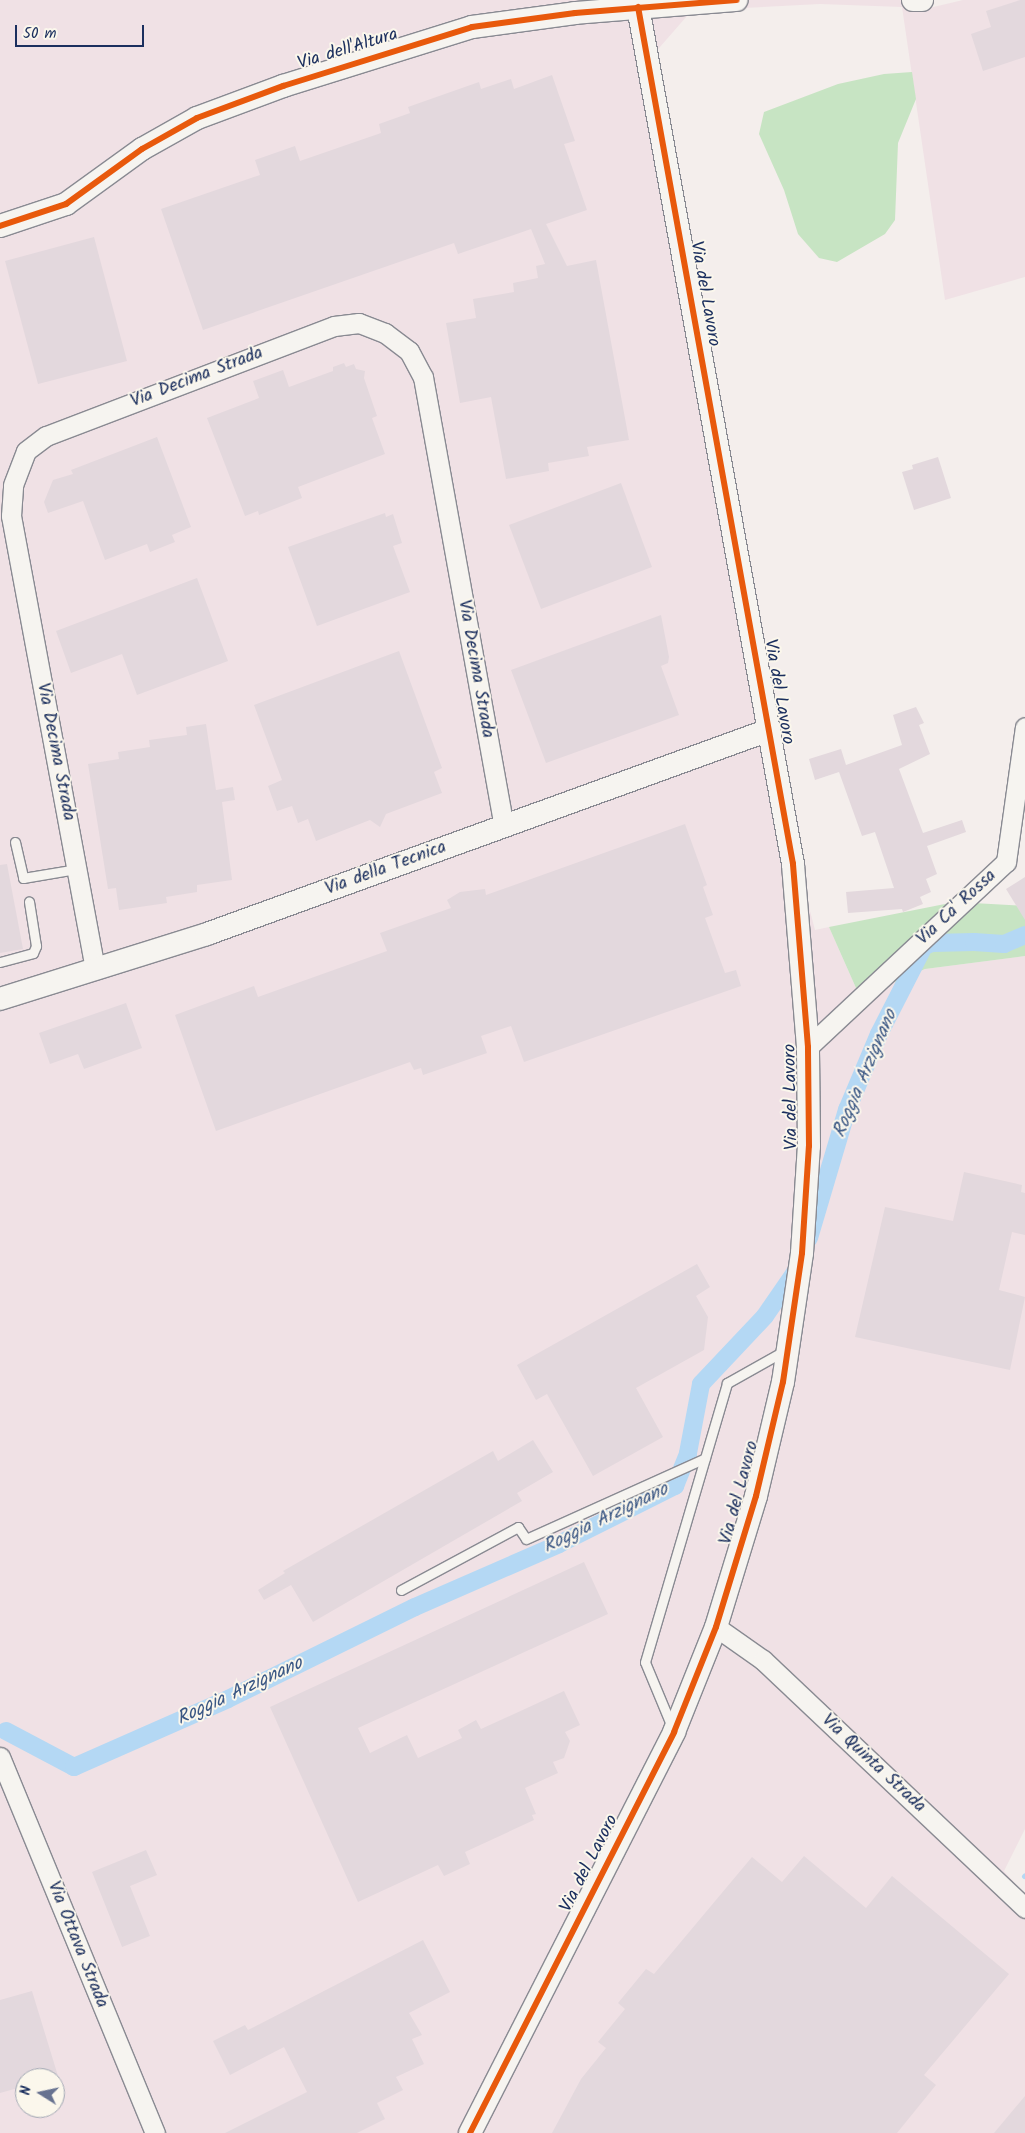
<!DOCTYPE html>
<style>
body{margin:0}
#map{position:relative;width:1025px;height:2133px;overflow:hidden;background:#f4eeec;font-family:Kalam,sans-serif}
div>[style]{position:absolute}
.built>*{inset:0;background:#f0e1e5}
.green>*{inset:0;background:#c7e4c3}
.stream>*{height:5px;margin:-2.5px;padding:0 2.5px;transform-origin:2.5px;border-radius:2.5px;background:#b4d8f4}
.canal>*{height:18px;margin:-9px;padding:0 9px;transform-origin:9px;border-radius:9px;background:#b4d8f4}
.building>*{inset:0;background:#e3d8dd}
.roads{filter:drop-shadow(1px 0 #898a92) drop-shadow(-1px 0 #898a92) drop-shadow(0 1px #898a92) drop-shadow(0 -1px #898a92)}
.service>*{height:9px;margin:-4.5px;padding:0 4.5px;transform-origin:4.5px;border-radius:4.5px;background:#f6f4f0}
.minor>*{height:19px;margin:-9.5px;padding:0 9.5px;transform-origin:9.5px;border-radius:9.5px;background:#f6f4f0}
.tertiary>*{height:22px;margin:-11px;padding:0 11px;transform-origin:11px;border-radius:11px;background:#f6f4f0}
.cycleway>*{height:6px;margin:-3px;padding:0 3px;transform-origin:3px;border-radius:3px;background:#e8590c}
span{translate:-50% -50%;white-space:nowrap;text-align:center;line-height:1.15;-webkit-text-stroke:4px #fbf7ec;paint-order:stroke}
.street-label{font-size:18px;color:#1b2f5e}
.water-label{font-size:19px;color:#3a5784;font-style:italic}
.north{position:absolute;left:15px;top:2068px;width:50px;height:50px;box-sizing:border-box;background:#fbf7ec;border:1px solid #a1a7b3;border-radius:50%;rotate:280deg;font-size:14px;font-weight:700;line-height:20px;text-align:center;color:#1b2f5e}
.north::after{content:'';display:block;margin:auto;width:18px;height:22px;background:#677290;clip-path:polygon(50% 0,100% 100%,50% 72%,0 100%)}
.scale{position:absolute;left:15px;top:25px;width:129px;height:22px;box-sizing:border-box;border:2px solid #1b2f5e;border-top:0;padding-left:6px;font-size:15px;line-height:18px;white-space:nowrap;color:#1b2f5e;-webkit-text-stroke:4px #fbf7ec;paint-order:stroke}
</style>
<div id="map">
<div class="built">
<i style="clip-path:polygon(evenodd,0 0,913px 0,903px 7px,925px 9px,963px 0,1025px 0,1025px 277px,945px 300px,902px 7px,820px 4px,744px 8px,687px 16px,653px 55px,790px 835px,815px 930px,829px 927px,860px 997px,925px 969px,1025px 956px,1025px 1829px,1004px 1871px,1025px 1895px,1025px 2133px,0 2133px,0 0,25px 2078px,55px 2078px,55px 2108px,25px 2108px,25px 2078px)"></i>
</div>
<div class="green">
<i style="clip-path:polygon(912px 72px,916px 99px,898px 143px,895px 220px,885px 234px,837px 262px,819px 258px,798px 234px,784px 190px,759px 134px,764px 112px,838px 84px,884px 74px)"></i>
<i style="clip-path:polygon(955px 902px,1025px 906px,1025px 956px,925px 969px,860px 997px,829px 927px)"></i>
</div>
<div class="stream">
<i style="left:1024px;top:1876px;width:1px;rotate:-45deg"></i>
</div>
<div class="canal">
<i style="left:809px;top:1238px;width:134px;rotate:-73.5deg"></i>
<i style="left:847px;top:1110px;width:82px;rotate:-67.2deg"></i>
<i style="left:879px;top:1034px;width:99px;rotate:-62.9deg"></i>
<i style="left:924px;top:946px;width:9px;rotate:-21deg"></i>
<i style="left:932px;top:943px;width:42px;rotate:-1.4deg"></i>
<i style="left:974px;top:942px;width:30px;rotate:4deg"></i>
<i style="left:1004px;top:944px;width:23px;rotate:-23deg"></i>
<i style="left:6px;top:1731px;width:77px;rotate:27.9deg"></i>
<i style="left:74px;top:1767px;width:168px;rotate:-23.8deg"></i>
<i style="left:228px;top:1699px;width:208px;rotate:-26.2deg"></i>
<i style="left:415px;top:1607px;width:157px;rotate:-23.6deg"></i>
<i style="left:559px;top:1544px;width:130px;rotate:-26.6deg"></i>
<i style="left:675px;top:1486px;width:35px;rotate:-68deg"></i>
<i style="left:688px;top:1453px;width:70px;rotate:-79.3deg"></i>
<i style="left:701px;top:1384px;width:93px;rotate:-46.7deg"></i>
<i style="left:765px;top:1316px;width:55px;rotate:-55.4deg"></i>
</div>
<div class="building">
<i style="clip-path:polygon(1020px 0,1025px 0,1025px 57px,983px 71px,971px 34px,991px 27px,986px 11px)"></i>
<i style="clip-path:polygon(552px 75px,575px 141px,564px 144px,587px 210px,546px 224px,567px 266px,596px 260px,629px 440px,587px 447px,589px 456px,548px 463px,549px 471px,506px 479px,491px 397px,460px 403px,446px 323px,476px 318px,473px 299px,514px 292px,513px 283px,538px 278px,536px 266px,545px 264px,531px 229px,458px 254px,454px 243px,203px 330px,161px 209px,260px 175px,255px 160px,295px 146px,300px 161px,381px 133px,379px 124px,410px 113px,408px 107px,479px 82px,481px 89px,511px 79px,514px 89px)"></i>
<i style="clip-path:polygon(94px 237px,127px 361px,38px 384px,5px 261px)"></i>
<i style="clip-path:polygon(344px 363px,346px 367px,354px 364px,356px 369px,365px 371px,364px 378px,377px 416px,372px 418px,385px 454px,298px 487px,302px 498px,259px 515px,258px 511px,245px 516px,207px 418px,259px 398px,253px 381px,283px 370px,289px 387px,333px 371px,333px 367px)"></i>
<i style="clip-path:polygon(157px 437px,191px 527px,172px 535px,175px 542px,150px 552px,147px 544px,105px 560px,83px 501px,48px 513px,44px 502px,53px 480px,73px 474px,71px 470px)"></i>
<i style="clip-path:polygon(938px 457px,951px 498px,914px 510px,902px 472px,913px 469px,912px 465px)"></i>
<i style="clip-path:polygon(621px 483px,652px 567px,541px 609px,509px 525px)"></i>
<i style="clip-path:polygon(385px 513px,386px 517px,393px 514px,402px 543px,393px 546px,410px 592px,317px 626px,288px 547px)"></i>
<i style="clip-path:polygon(197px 578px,228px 661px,137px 695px,122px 654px,71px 673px,56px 631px)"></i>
<i style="clip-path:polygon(661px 615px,669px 657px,668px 663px,661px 666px,679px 715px,546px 763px,511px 670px)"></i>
<i style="clip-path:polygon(399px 651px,442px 768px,434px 772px,442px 793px,386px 814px,380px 827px,370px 820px,316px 841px,308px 819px,298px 823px,292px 806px,277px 811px,268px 786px,282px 780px,254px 705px)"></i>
<i style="clip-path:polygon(916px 707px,924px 723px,919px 725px,930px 754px,899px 769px,923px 833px,962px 820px,966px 832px,927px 846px,937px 874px,926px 879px,931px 892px,920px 897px,923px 904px,903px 912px,902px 909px,848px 913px,846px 892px,894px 888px,875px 832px,862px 836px,839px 772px,815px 780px,809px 759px,841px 749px,846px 765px,902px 745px,893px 715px)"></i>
<i style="clip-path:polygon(206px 724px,216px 790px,233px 787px,235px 800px,222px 802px,232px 880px,197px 885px,197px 892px,166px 897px,167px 903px,119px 910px,116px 888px,108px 889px,88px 764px,119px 759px,118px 752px,150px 747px,149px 740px,187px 735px,186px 727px)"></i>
<i style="clip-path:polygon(685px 824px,707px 885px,703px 887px,713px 915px,705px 918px,725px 973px,736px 970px,741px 986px,524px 1062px,511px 1026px,481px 1036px,487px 1053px,423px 1075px,421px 1068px,414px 1070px,410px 1062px,216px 1131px,175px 1015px,254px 986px,258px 997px,387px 951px,380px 933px,451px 908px,447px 900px,460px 892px,485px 889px,486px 895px)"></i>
<i style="clip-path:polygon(7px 864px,23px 949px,0 953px,0 865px)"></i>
<i style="clip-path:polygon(1025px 877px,1025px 920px,1006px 889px)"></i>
<i style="clip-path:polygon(126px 1003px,142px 1048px,84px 1069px,78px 1054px,50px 1064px,39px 1033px)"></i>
<i style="clip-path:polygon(964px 1172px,1022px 1185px,1021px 1192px,1025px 1193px,1025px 1235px,1012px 1232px,999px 1290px,1025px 1297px,1010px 1370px,855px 1337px,885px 1207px,953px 1221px)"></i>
<i style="clip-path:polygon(697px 1264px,710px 1287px,696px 1296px,708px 1317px,704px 1350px,636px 1388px,663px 1437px,593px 1476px,547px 1394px,536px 1400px,517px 1365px)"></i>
<i style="clip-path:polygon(533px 1440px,553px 1472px,517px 1493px,522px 1501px,313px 1622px,291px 1585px,264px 1600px,258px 1590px,285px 1573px,283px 1571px,493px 1451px,498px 1461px)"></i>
<i style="clip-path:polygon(584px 1562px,608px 1614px,358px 1728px,370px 1753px,407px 1735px,418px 1758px,462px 1738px,458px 1730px,476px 1720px,481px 1729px,564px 1691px,580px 1725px,565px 1732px,570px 1741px,564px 1758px,553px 1762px,558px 1773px,525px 1788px,536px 1814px,532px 1815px,534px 1820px,465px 1852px,470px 1864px,444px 1876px,438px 1865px,358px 1902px,270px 1707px)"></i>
<i style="clip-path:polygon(146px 1850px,157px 1875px,130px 1886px,150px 1936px,122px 1947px,92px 1872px)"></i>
<i style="clip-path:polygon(804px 1856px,866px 1908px,892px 1876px,1009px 1974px,924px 2075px,936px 2085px,897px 2133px,552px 2133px,581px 2079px,606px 2048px,598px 2042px,625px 2009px,618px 2003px,646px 1969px,654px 1974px,752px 1857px,782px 1882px)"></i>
<i style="clip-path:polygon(423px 1940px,450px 1992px,409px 2013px,422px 2035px,412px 2039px,424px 2064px,396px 2077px,403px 2090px,377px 2103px,385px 2119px,357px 2133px,225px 2133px,307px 2092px,284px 2047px,230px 2075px,213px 2041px,245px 2025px,248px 2030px)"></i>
<i style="clip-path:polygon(32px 1991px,58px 2076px,25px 2078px,25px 2086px,0 2093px,0 2000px)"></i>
<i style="clip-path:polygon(1025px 2096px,1025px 2133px,994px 2133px)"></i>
</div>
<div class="roads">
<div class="service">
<i style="left:15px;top:842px;width:37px;rotate:77deg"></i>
<i style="left:23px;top:878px;width:55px;rotate:-9.5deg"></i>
<i style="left:0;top:962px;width:34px;rotate:-15deg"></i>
<i style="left:33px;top:953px;width:8px;rotate:-67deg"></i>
<i style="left:36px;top:946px;width:45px;rotate:-99deg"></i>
<i style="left:401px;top:1590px;width:133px;rotate:-28.3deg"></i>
<i style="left:518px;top:1527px;width:14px;rotate:56deg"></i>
<i style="left:526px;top:1539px;width:196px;rotate:-24.3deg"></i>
<i style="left:672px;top:1727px;width:70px;rotate:-112.6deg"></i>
<i style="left:645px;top:1662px;width:291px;rotate:-73.6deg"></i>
<i style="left:727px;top:1383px;width:65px;rotate:-29.3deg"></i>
</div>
<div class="minor">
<i style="left:95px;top:969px;width:461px;rotate:-100.5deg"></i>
<i style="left:11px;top:516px;width:31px;rotate:-86deg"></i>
<i style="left:13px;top:485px;width:36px;rotate:-69deg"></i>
<i style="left:26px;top:451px;width:25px;rotate:-37deg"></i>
<i style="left:46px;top:436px;width:308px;rotate:-20.9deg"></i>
<i style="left:334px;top:326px;width:25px;rotate:-7deg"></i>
<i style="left:359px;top:323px;width:28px;rotate:21deg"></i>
<i style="left:385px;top:333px;width:30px;rotate:37deg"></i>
<i style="left:409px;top:351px;width:30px;rotate:62deg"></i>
<i style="left:423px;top:377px;width:456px;rotate:79.8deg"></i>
<i style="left:808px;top:1047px;width:271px;rotate:-43.1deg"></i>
<i style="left:1006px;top:862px;width:136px;rotate:-82deg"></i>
<i style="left:716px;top:1627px;width:57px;rotate:35.1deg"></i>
<i style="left:763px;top:1660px;width:361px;rotate:43.4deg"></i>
<i style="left:0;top:1757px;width:407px;rotate:67.6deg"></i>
</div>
<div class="tertiary">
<i style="left:913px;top:0;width:9px"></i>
<i style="left:0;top:226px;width:70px;rotate:-18.4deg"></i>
<i style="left:66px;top:204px;width:94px;rotate:-35.9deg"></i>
<i style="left:142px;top:149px;width:63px;rotate:-29.4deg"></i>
<i style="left:197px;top:118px;width:92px;rotate:-20.4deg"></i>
<i style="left:283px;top:86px;width:198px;rotate:-17.3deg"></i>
<i style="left:472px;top:27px;width:104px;rotate:-7.7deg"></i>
<i style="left:575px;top:13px;width:162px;rotate:-4.6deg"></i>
<i style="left:0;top:999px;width:217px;rotate:-17.4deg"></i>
<i style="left:207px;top:934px;width:598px;rotate:-19.95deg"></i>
<i style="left:470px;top:2133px;width:450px;rotate:-63deg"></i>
<i style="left:674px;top:1732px;width:113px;rotate:-68.2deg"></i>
<i style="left:716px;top:1627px;width:137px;rotate:-73deg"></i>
<i style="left:756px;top:1496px;width:117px;rotate:-76.7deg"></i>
<i style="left:783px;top:1382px;width:130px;rotate:-81.6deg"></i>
<i style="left:802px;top:1253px;width:107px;rotate:-86.3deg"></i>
<i style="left:809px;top:1146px;width:99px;rotate:-90.6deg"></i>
<i style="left:808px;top:1047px;width:184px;rotate:-94.7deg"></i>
<i style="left:793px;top:864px;width:871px;rotate:-100.25deg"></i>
</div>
</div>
<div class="cycleway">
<i style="left:0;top:226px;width:70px;rotate:-18.4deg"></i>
<i style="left:66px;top:204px;width:94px;rotate:-35.9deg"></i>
<i style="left:142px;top:149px;width:63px;rotate:-29.4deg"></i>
<i style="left:197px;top:118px;width:92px;rotate:-20.4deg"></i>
<i style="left:283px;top:86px;width:198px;rotate:-17.3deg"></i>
<i style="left:472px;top:27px;width:104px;rotate:-7.7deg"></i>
<i style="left:575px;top:13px;width:162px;rotate:-4.6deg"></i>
<i style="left:470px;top:2133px;width:450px;rotate:-63deg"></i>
<i style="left:674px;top:1732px;width:113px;rotate:-68.2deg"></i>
<i style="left:716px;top:1627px;width:137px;rotate:-73deg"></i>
<i style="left:756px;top:1496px;width:117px;rotate:-76.7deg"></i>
<i style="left:783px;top:1382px;width:130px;rotate:-81.6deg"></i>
<i style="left:802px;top:1253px;width:107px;rotate:-86.3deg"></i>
<i style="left:809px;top:1146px;width:99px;rotate:-90.6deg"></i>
<i style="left:808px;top:1047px;width:184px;rotate:-94.7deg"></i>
<i style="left:793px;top:864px;width:871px;rotate:-100.25deg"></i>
</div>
<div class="street-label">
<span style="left:348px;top:50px;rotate:-17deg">Via dell'Altura</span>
<span style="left:704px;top:294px;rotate:80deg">Via del Lavoro</span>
<span style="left:197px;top:378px;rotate:-21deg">Via Decima Strada</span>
<span style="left:475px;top:669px;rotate:80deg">Via Decima Strada</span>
<span style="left:778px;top:692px;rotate:80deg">Via del Lavoro</span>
<span style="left:55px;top:752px;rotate:79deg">Via Decima Strada</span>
<span style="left:386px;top:869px;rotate:-20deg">Via della Tecnica</span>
<span style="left:957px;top:908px;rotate:-43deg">Via Ca' Rossa</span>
<span style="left:792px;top:1097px;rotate:-91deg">Via del Lavoro</span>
<span style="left:740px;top:1493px;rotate:-75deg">Via del Lavoro</span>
<span style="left:873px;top:1764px;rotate:43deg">Via Quinta Strada</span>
<span style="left:590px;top:1864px;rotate:-63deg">Via del Lavoro</span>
<span style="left:77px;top:1945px;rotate:68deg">Via Ottava Strada</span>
</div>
<div class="water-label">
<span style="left:866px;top:1074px;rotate:-67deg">Roggia Arzignano</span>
<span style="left:606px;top:1519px;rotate:-26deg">Roggia Arzignano</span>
<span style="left:240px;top:1692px;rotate:-25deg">Roggia Arzignano</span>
</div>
<div class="north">N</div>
<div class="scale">50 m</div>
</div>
